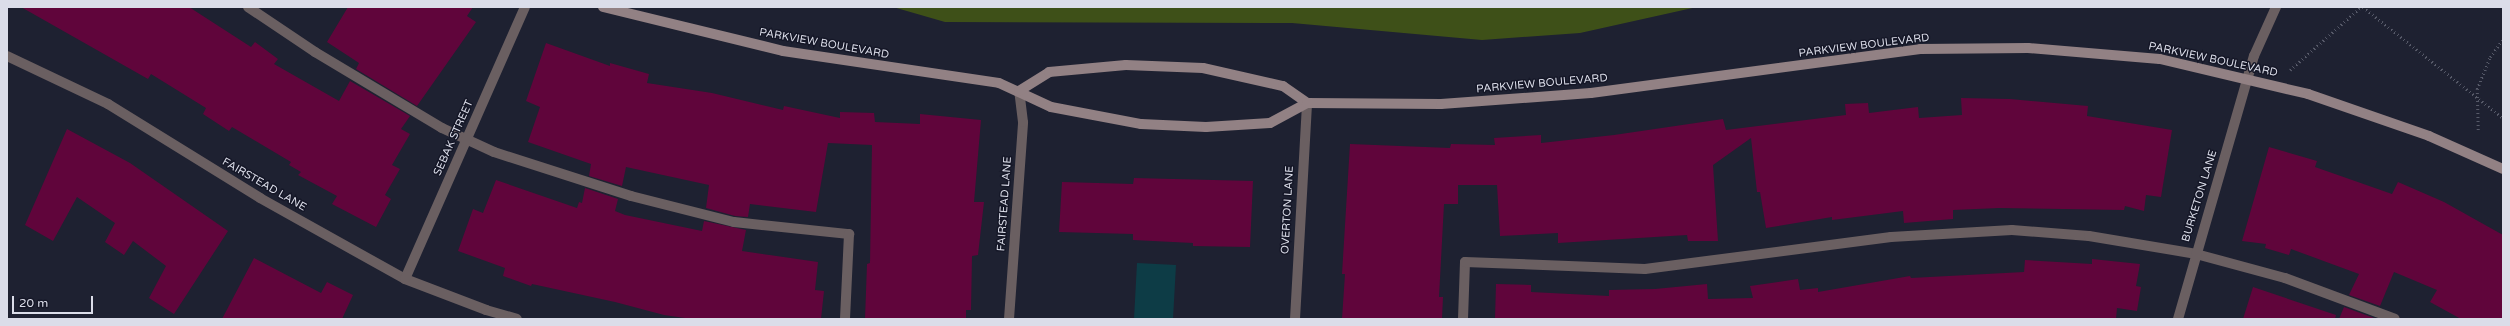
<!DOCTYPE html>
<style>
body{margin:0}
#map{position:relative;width:2510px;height:326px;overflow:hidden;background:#1e2131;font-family:"Varela Round",sans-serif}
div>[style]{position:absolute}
.green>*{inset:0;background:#3e5018}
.water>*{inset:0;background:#0d3c46}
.building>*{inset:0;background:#60053b}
.path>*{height:2.5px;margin-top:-1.25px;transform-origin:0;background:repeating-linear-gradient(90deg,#575a69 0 1px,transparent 0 4px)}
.lane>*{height:10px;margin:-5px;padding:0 5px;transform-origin:5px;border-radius:5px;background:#6a5f61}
.street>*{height:10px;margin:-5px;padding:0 5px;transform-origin:5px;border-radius:5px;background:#6a5f61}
.secondary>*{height:10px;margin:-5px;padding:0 5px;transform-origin:5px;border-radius:5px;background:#928184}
span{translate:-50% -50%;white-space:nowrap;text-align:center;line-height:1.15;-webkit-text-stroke:3px #151727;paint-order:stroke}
.street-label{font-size:11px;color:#dbdde9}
.frame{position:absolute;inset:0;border:8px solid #dbdde9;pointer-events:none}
.scale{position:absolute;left:12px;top:296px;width:81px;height:18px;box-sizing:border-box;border:2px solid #dbdde9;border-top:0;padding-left:5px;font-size:12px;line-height:14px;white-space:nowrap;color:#dbdde9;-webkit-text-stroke:3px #151727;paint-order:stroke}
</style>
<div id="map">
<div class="green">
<i style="clip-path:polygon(893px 7px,1697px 7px,1580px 33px,1482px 40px,1292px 23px,945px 22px)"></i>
</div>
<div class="water">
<i style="clip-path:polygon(1137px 263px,1176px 265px,1173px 319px,1134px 319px)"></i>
</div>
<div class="building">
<i style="clip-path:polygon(21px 7px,189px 7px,251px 47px,255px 42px,278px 59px,274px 64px,339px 101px,350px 81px,410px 116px,401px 129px,410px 134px,392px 165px,400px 169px,385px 195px,391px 199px,376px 227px,332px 204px,337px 196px,298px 175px,301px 172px,289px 165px,291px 162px,232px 127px,229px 131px,203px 114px,206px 108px,151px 74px,148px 79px)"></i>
<i style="clip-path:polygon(348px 7px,473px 7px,467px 16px,476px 22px,417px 106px,356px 69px,359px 63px,327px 42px)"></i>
<i style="clip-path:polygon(546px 43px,610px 66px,610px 63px,649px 74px,647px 83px,712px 93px,783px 110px,784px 106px,840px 118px,840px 112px,874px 113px,875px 122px,920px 124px,920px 114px,981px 120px,974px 202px,984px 202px,978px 255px,972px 256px,971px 310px,966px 310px,966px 319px,865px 319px,867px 264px,870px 263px,872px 145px,828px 143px,816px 212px,750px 204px,748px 217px,735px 216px,706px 208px,709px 185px,626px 167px,622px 186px,589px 176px,591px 164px,528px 142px,540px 107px,526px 101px)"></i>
<i style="clip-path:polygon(1961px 98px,2010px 99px,2088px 106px,2087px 116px,2172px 130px,2161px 197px,2146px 195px,2144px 211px,2125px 206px,2124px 210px,1999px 208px,1953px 210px,1953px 219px,1904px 223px,1903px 211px,1832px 220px,1832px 217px,1766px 228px,1760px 192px,1757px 192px,1751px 138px,1713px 165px,1718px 241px,1688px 241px,1687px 235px,1558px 243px,1558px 233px,1500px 236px,1497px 185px,1458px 185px,1458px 204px,1444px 204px,1439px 297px,1443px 297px,1442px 319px,1342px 319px,1345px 274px,1342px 274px,1350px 144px,1450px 148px,1451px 144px,1495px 145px,1494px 138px,1541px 135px,1541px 143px,1614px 135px,1723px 119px,1726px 130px,1846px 115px,1845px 104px,1868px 103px,1869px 113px,1918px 107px,1919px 118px,1962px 115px)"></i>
<i style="clip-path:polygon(67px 129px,130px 163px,228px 231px,174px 314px,149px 298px,166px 266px,133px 241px,124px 255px,105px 242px,115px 223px,77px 197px,53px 241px,25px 225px)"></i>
<i style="clip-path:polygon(2269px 147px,2317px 161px,2315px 167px,2392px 194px,2398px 182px,2444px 202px,2503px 235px,2503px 319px,2461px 319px,2430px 302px,2437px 290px,2394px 272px,2380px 306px,2349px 295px,2359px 274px,2291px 249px,2289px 255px,2265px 248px,2266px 244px,2242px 241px)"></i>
<i style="clip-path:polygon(1134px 178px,1253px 181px,1250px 247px,1193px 246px,1193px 243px,1133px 240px,1133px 234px,1059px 232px,1062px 182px,1133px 184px)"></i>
<i style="clip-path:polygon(496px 180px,577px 208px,579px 202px,582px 203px,585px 188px,618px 199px,615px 211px,625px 215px,702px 231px,704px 221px,746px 230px,742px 251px,818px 262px,815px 290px,824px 291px,821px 319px,692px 319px,664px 315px,615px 302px,532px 284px,531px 286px,503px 276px,505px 268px,458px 251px,473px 209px,483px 213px)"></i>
<i style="clip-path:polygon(254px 258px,321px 293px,327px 282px,353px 295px,342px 319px,222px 319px)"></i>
<i style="clip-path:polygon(2092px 259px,2140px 264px,2136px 286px,2141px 287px,2137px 311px,2117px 308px,2116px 319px,1495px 319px,1496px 284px,1531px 285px,1531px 292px,1609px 296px,1609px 290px,1655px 289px,1707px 284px,1708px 299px,1753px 298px,1750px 286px,1798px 279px,1800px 290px,1818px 288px,1818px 292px,1910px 276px,1911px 278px,2024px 272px,2025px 260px,2092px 264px)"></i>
<i style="clip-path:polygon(2253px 287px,2336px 315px,2335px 319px,2243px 319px)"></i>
<i style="clip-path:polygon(2344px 307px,2374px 318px,2339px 319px)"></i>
</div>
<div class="path">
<i style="left:2363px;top:7px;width:179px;rotate:38.4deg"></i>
<i style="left:2290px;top:70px;width:95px;rotate:-41.6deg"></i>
<i style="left:2478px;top:130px;width:41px;rotate:-91.4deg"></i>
<i style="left:2477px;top:89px;width:35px;rotate:-68deg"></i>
<i style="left:2490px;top:57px;width:22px;rotate:-54deg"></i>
</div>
<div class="lane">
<i style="left:248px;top:7px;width:81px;rotate:33.9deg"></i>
<i style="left:315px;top:52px;width:148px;rotate:30.9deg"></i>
<i style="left:442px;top:128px;width:57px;rotate:24.8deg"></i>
<i style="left:494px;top:152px;width:144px;rotate:17.8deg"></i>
<i style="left:631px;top:196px;width:106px;rotate:14.2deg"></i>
<i style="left:734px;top:222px;width:116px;rotate:6deg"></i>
<i style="left:849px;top:234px;width:85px;rotate:92.7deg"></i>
<i style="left:1463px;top:319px;width:57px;rotate:-88deg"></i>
<i style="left:1465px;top:262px;width:180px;rotate:2.2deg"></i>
<i style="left:1645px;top:269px;width:248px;rotate:-7.4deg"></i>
<i style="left:1891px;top:237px;width:121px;rotate:-3.3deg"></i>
<i style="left:2012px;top:230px;width:77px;rotate:4.5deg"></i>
<i style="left:2089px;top:236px;width:109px;rotate:9.5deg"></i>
<i style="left:2196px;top:254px;width:92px;rotate:15.1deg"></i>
<i style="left:2285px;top:278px;width:117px;rotate:20.4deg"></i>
</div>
<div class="street">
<i style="left:7px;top:56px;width:112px;rotate:25.4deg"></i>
<i style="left:108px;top:104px;width:179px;rotate:31.7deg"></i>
<i style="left:260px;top:198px;width:166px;rotate:29.2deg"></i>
<i style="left:405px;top:279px;width:87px;rotate:20.9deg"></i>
<i style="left:486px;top:310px;width:32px;rotate:16deg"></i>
<i style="left:405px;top:279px;width:297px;rotate:-66.2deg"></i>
<i style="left:1009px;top:319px;width:197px;rotate:-85.9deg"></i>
<i style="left:1023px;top:122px;width:31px;rotate:-97deg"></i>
<i style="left:1295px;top:319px;width:216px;rotate:-86.8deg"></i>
<i style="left:2178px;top:319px;width:274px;rotate:-73.9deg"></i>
<i style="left:2254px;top:56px;width:54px;rotate:-65.8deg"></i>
</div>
<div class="secondary">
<i style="left:603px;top:7px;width:185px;rotate:13.7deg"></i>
<i style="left:783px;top:51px;width:218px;rotate:8.4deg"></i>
<i style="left:999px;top:83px;width:57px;rotate:24.8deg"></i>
<i style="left:1051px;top:107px;width:92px;rotate:10.7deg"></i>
<i style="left:1141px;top:124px;width:65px;rotate:2.6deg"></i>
<i style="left:1206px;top:127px;width:64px;rotate:-3.6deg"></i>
<i style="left:1270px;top:123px;width:42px;rotate:-28.4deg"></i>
<i style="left:1019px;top:91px;width:36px;rotate:-32deg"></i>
<i style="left:1049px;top:72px;width:77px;rotate:-5.2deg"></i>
<i style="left:1126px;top:65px;width:77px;rotate:2.2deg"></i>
<i style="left:1203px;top:68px;width:82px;rotate:12.7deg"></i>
<i style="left:1283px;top:86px;width:29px;rotate:35deg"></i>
<i style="left:1307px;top:103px;width:134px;rotate:0.4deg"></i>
<i style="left:1441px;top:104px;width:150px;rotate:-4.2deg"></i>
<i style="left:1591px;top:93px;width:332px;rotate:-7.6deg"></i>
<i style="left:1920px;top:49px;width:108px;rotate:-0.5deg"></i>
<i style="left:2028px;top:48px;width:132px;rotate:4.8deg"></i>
<i style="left:2160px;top:59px;width:152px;rotate:13.3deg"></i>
<i style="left:2308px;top:94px;width:128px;rotate:19.1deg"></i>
<i style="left:2429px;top:136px;width:81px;rotate:24deg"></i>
</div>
<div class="street-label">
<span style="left:824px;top:44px;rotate:10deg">PARKVIEW BOULEVARD</span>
<span style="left:1864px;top:46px;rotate:-7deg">PARKVIEW BOULEVARD</span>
<span style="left:2213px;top:60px;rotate:12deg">PARKVIEW BOULEVARD</span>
<span style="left:1542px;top:84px;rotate:-5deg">PARKVIEW BOULEVARD</span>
<span style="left:454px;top:138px;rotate:-66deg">SEBAK STREET</span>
<span style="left:264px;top:185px;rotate:30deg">FAIRSTEAD LANE</span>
<span style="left:2200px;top:196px;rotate:-73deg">BURKETON LANE</span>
<span style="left:1005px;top:204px;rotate:-86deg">FAIRSTEAD LANE</span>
<span style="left:1288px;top:210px;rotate:-87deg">OVERTON LANE</span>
</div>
<div class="frame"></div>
<div class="scale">20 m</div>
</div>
